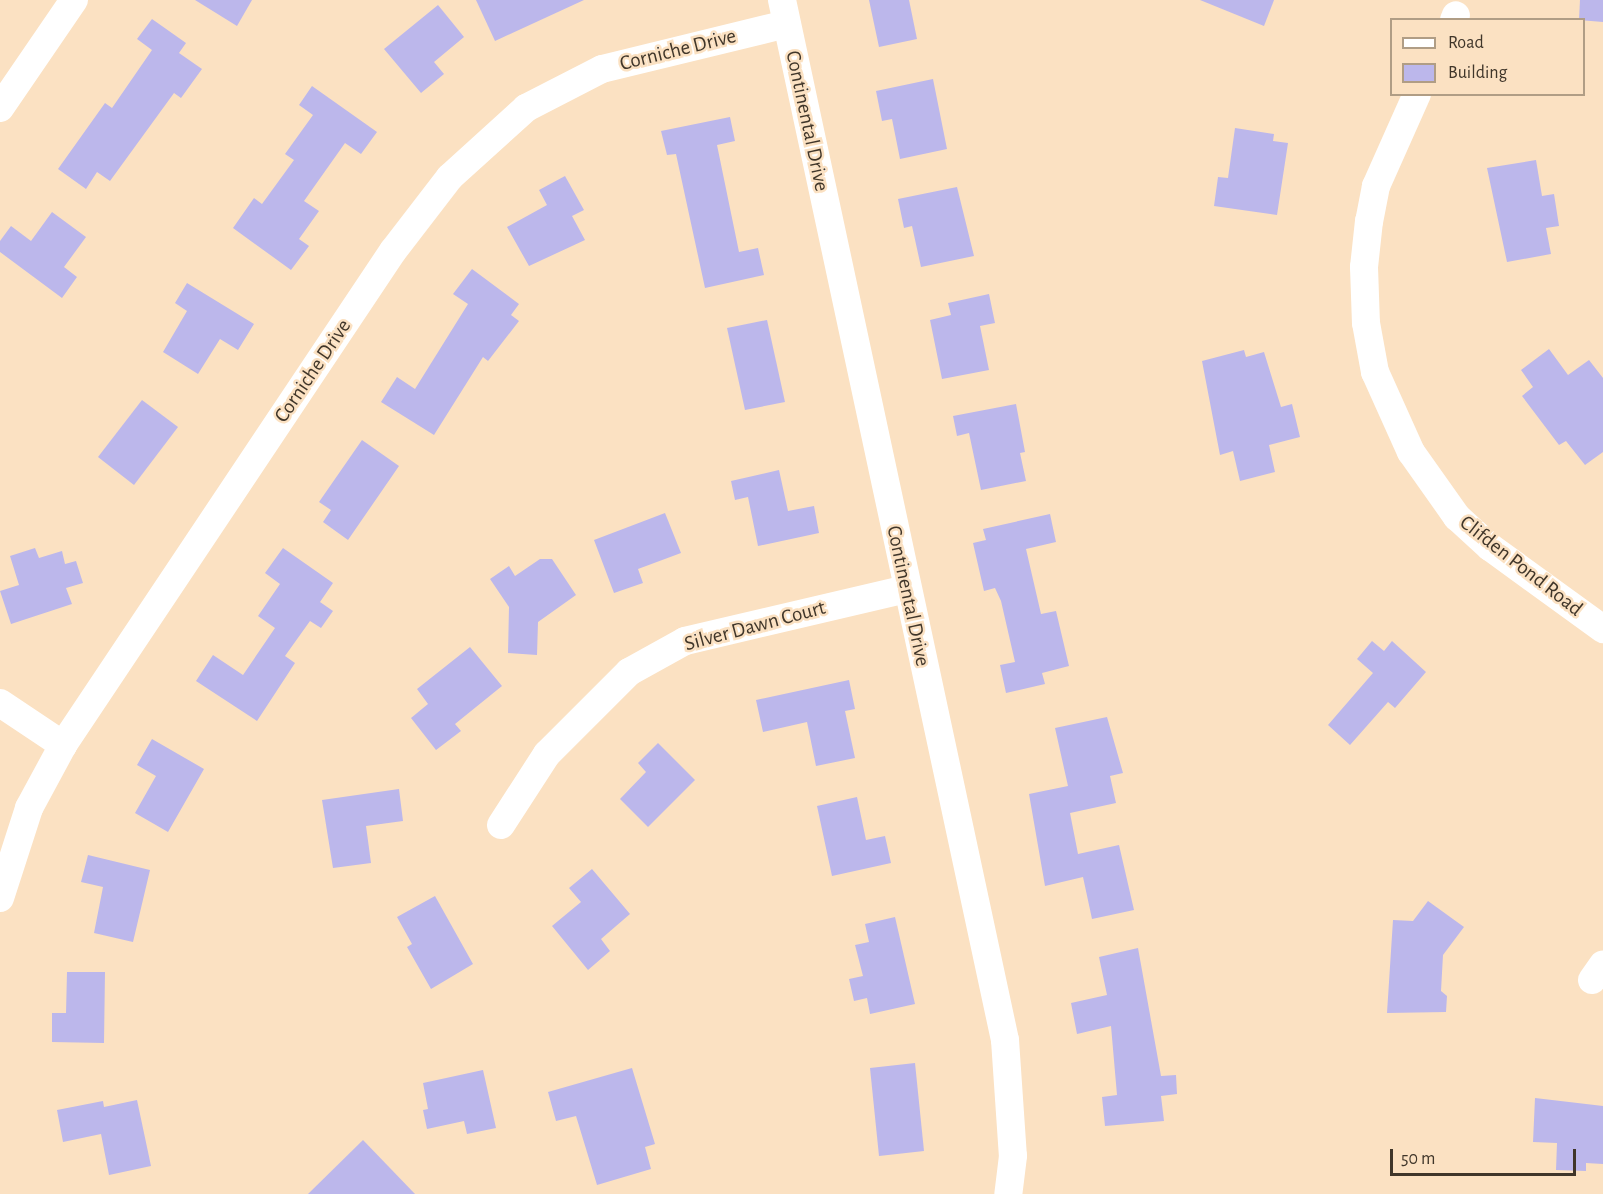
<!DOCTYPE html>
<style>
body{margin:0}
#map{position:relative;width:1603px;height:1194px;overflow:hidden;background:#fbe1c2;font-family:"Alegreya Sans",sans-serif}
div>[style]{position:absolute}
.building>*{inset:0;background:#bcb7eb}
.minor>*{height:28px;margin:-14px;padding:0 14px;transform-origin:14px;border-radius:14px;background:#fff}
span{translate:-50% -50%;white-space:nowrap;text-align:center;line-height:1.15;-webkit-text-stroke:5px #fbe1c2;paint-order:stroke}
.street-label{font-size:21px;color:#40362a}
.legend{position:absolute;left:1390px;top:18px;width:195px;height:78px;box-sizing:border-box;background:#fbe1c2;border:2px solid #b09d85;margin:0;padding:8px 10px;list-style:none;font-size:18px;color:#40362a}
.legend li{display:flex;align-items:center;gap:12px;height:30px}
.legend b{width:30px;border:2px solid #b09d85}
.scale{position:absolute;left:1390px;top:1149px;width:186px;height:27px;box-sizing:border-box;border:3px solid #40362a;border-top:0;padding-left:8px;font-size:18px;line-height:21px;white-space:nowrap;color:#40362a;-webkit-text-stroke:4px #fbe1c2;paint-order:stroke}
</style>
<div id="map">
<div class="building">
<i style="clip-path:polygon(195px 0,252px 0,237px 26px)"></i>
<i style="clip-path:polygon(476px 0,584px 0,495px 41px)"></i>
<i style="clip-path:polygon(869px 0,909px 0,917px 39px,879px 47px)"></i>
<i style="clip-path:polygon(1200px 0,1274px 0,1264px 26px)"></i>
<i style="clip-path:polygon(1580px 0,1603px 0,1603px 22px,1579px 20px)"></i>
<i style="clip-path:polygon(438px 5px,464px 37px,434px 62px,444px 74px,421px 93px,384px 49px)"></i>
<i style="clip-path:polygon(152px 19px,186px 43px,179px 53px,202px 69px,181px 98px,174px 93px,110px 181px,97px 172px,86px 189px,58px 169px,105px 103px,112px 108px,152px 50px,137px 39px)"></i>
<i style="clip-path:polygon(933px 79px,947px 149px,900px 159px,892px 119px,882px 121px,876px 91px)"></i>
<i style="clip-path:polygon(312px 86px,377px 132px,361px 154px,345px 143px,304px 201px,319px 211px,299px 239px,309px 246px,291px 270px,233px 228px,254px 198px,262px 204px,294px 160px,285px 154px,313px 115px,299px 105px)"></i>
<i style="clip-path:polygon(730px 117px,735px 141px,717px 145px,739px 252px,758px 248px,764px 275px,705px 288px,676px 154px,667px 155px,661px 131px)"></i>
<i style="clip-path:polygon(1235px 128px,1274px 134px,1273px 141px,1288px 143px,1277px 215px,1214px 206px,1218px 177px,1228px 178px)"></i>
<i style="clip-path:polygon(1536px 160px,1542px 196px,1554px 194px,1559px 226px,1546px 228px,1551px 254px,1507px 262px,1487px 168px)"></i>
<i style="clip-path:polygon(565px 176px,584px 210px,572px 216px,585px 240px,529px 266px,507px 227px,547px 205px,539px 190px)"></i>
<i style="clip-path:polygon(957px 187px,974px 256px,921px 267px,912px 226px,904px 228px,898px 199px)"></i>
<i style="clip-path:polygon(52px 212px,86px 237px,64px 267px,77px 277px,62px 298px,0 252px,0 241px,11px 226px,31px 241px)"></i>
<i style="clip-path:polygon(472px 269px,519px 304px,511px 315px,519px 321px,488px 361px,483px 357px,434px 435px,381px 402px,397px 377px,415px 389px,468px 304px,453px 294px)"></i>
<i style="clip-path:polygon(187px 283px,254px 324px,238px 350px,220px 339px,198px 374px,163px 352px,187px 311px,175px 303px)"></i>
<i style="clip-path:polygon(989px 294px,995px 323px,980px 326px,989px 370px,942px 379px,930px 320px,951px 315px,948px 303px)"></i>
<i style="clip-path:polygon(767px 320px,785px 402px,745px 410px,727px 328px)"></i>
<i style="clip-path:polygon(1549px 349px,1568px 375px,1589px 360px,1603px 378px,1603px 452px,1585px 465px,1566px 441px,1559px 445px,1522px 396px,1533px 387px,1521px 370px)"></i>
<i style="clip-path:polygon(1244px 350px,1246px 357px,1264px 352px,1281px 407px,1292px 404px,1300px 437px,1269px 445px,1275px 472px,1240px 481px,1233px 451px,1220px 455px,1202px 361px)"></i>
<i style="clip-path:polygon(142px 400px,178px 427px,134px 485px,98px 457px)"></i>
<i style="clip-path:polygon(1016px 404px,1025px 452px,1020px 453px,1026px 481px,981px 490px,969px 433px,957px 436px,953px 416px)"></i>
<i style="clip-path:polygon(362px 440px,399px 466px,348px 540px,323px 522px,331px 510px,319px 502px)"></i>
<i style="clip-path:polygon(779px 470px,788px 511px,814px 506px,819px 533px,758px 546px,748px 497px,735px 500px,731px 481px)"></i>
<i style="clip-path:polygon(665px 513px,681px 553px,638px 569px,643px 583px,614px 593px,594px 540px)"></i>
<i style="clip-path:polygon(1050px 514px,1056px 542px,1026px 549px,1041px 614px,1056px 611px,1069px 666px,1042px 673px,1045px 684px,1006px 693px,1000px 665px,1015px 662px,1001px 601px,995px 588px,984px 591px,973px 543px,986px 540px,983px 529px)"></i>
<i style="clip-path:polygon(35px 548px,39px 558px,62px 551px,65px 564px,76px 561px,83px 583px,66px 588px,72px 604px,11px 624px,0 591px,19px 585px,10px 556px)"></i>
<i style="clip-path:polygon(283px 548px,333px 583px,320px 602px,333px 611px,321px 628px,310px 621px,285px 656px,295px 663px,257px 721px,196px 681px,213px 655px,243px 675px,275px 628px,258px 616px,280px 584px,265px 573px)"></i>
<i style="clip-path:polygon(540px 559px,552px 559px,576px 595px,538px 622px,537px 655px,508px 653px,509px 607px,490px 579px,509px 566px,515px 576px)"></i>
<i style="clip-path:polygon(1372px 641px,1384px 651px,1392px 641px,1426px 672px,1395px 708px,1388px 702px,1350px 745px,1328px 725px,1373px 673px,1357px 659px)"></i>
<i style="clip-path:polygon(470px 647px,502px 686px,455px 724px,461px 731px,436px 750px,411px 718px,428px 704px,417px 689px)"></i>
<i style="clip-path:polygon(849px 680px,855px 709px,845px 711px,855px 758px,816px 766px,807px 722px,763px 732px,756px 700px)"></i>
<i style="clip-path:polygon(1107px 717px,1123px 773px,1110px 776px,1116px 803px,1070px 813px,1078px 854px,1119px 845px,1134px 910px,1092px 919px,1083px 877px,1045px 886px,1029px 794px,1068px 786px,1055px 728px)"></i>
<i style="clip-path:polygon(152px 739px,204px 769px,168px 832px,135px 813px,156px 776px,137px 765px)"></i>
<i style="clip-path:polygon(658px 743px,695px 780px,648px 827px,620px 799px,646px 772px,638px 763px)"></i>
<i style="clip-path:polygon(399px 789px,403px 821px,366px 826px,371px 863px,333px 868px,322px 800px)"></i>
<i style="clip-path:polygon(857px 797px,866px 840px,885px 836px,891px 863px,832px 876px,817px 806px)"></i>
<i style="clip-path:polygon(88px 855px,150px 870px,133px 942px,94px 933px,103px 887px,81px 882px)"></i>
<i style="clip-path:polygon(592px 869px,630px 914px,601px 939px,610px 951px,588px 970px,552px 926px,581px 902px,569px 888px)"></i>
<i style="clip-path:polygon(435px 896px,473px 964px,431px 989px,407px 947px,412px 944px,397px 917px)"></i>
<i style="clip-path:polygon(1428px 901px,1464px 927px,1443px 955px,1441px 991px,1447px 996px,1446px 1012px,1387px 1013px,1393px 920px,1413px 921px)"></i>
<i style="clip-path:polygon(895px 917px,915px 1004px,870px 1014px,867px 998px,854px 1001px,849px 979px,863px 976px,855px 945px,869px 942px,865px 924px)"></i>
<i style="clip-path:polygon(1138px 948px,1161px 1076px,1176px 1075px,1177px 1094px,1161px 1096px,1164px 1121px,1105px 1126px,1102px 1097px,1117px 1095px,1111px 1026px,1077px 1034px,1071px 1003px,1107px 995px,1099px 957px)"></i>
<i style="clip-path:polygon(67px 972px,105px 972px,104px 1043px,52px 1042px,52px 1013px,66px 1013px)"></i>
<i style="clip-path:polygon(915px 1063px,924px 1151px,879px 1156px,870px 1068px)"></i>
<i style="clip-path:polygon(632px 1068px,655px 1144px,645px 1147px,651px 1169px,597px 1185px,576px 1116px,556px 1121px,548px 1092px)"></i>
<i style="clip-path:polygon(483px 1070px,496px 1128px,467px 1134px,464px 1121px,427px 1129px,423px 1110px,428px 1109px,423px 1083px)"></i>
<i style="clip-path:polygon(1535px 1098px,1603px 1106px,1603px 1164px,1586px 1163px,1586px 1171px,1556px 1170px,1557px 1143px,1533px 1142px)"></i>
<i style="clip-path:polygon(137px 1100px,151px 1166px,109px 1175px,101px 1134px,63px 1142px,57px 1110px,103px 1101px,104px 1107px)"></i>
<i style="clip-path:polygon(363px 1140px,415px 1194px,308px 1194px)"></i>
</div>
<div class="minor">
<i style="left:782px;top:0;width:1064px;rotate:77.9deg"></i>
<i style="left:1005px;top:1040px;width:116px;rotate:86.1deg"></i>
<i style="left:1013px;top:1156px;width:38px;rotate:97deg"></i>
<i style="left:1454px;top:20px;width:5px;rotate:-68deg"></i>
<i style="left:1417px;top:94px;width:101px;rotate:114deg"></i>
<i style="left:1376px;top:186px;width:36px;rotate:101deg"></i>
<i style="left:1369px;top:221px;width:46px;rotate:96.2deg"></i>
<i style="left:1364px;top:267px;width:56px;rotate:88deg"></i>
<i style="left:1366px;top:323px;width:50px;rotate:79.6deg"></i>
<i style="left:1375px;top:372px;width:88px;rotate:65.8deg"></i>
<i style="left:1411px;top:452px;width:80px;rotate:54.7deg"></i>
<i style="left:1457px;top:517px;width:45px;rotate:42.3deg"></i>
<i style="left:1490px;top:547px;width:140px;rotate:36deg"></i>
<i style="left:0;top:108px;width:131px;rotate:-55.6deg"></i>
<i style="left:0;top:703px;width:76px;rotate:33.7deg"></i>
<i style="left:501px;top:825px;width:85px;rotate:-57.1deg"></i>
<i style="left:547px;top:754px;width:116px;rotate:-45deg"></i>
<i style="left:629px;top:672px;width:64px;rotate:-29deg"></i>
<i style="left:685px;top:641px;width:227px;rotate:-13.2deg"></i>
<i style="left:0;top:898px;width:95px;rotate:-72.1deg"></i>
<i style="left:29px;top:808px;width:72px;rotate:-61.6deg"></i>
<i style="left:63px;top:745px;width:594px;rotate:-56.26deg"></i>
<i style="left:393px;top:251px;width:93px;rotate:-52.4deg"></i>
<i style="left:450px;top:177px;width:103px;rotate:-42.2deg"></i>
<i style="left:526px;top:108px;width:85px;rotate:-27.2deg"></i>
<i style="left:602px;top:69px;width:190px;rotate:-13.7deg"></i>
<i style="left:1592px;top:980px;width:19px;rotate:-55deg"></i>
</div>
<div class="street-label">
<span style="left:678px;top:50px;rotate:-14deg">Corniche Drive</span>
<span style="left:807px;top:121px;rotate:78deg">Continental Drive</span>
<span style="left:313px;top:371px;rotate:-56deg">Corniche Drive</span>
<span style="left:1521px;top:566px;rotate:38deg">Clifden Pond Road</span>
<span style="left:908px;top:596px;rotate:78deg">Continental Drive</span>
<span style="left:755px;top:626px;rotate:-15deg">Silver Dawn Court</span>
</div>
<ul class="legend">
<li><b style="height:8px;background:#fff"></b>Road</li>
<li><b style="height:16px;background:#bcb7eb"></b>Building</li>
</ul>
<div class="scale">50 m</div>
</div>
